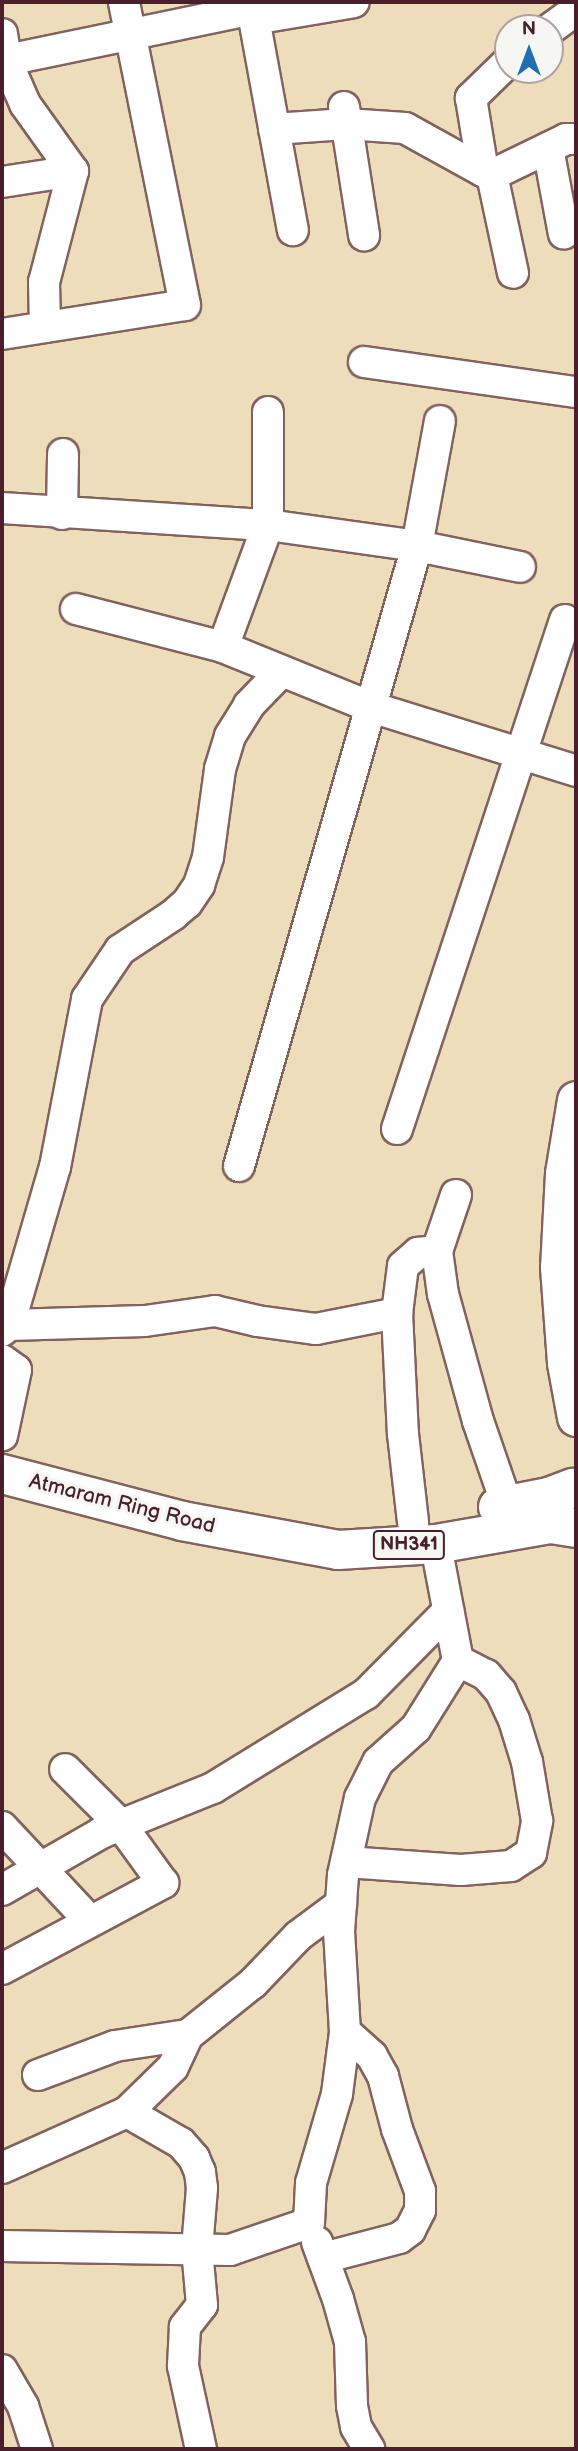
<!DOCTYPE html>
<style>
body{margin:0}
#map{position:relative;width:578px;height:2451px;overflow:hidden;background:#edddba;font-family:"Balsamiq Sans",sans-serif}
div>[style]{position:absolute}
.roads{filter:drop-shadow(2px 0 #83625d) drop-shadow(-2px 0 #83625d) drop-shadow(0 2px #83625d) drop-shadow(0 -2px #83625d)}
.minor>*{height:30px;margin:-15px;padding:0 15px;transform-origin:15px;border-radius:15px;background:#fff}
.major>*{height:37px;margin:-18.5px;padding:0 18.5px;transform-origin:18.5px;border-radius:18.5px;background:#fff}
.highway>*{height:38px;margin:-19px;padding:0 19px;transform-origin:19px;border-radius:19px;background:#fff}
span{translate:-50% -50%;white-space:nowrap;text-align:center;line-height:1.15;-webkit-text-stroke:7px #f6f6f2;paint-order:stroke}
.shield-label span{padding:2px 5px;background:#f6f6f2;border:2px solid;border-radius:5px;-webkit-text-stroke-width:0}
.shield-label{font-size:19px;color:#4a1f2b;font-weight:700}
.street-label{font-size:21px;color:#4a1f2b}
.frame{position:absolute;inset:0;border:4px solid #4a1f2b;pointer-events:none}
.north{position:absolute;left:494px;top:14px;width:70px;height:70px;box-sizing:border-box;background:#f6f6f2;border:2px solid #b1a0a2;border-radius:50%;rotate:0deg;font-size:19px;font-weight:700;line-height:28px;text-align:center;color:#4a1f2b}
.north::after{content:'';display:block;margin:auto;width:24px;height:32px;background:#1f6fb2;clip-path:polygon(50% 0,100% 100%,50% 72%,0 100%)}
</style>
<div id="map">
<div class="roads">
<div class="minor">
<i style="left:251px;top:2px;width:232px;rotate:79.6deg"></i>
<i style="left:254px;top:19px;width:101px;rotate:-9.6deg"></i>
<i style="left:550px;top:29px;width:32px;rotate:-36deg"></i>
<i style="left:2px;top:34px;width:26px;rotate:81deg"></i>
<i style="left:6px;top:60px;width:48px;rotate:66.6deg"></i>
<i style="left:25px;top:104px;width:82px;rotate:54.4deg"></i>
<i style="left:73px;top:171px;width:115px;rotate:104.6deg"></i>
<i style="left:44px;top:282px;width:45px;rotate:88.7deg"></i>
<i style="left:2px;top:61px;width:255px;rotate:-11.7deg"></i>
<i style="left:508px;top:62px;width:52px;rotate:135.8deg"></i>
<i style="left:471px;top:98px;width:74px;rotate:80.7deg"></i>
<i style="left:483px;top:171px;width:10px;rotate:24deg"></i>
<i style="left:492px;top:175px;width:100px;rotate:77.9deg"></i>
<i style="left:344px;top:107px;width:130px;rotate:81.1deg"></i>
<i style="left:274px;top:129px;width:72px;rotate:-4deg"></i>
<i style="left:346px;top:124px;width:59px;rotate:3.9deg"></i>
<i style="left:405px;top:128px;width:89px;rotate:28.9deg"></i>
<i style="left:548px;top:148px;width:87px;rotate:79.5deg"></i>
<i style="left:492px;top:175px;width:82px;rotate:-25.9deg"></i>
<i style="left:566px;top:139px;width:10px"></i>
<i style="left:2px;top:182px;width:72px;rotate:-8.8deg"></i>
<i style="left:2px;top:334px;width:185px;rotate:-9deg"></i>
<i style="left:185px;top:305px;width:309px;rotate:-101.4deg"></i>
<i style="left:364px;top:362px;width:214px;rotate:8.1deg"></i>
<i style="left:2px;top:508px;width:267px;rotate:3.7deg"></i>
<i style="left:268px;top:525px;width:150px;rotate:8deg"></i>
<i style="left:417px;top:546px;width:105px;rotate:11.5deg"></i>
<i style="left:62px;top:514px;width:60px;rotate:-89deg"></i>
<i style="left:76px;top:609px;width:152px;rotate:14.5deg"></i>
<i style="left:223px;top:647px;width:160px;rotate:22.1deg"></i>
<i style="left:371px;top:707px;width:215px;rotate:17.3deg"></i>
<i style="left:223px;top:647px;width:130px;rotate:-69.8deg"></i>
<i style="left:268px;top:525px;width:113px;rotate:-90deg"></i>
<i style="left:397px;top:1129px;width:536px;rotate:-71.73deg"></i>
<i style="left:239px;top:1166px;width:645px;rotate:-73.98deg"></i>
<i style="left:417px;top:546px;width:127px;rotate:-79.6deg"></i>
<i style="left:456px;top:1195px;width:59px;rotate:108.7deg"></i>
<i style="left:437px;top:1251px;width:43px;rotate:82.1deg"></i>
<i style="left:443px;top:1294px;width:132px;rotate:74.6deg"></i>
<i style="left:478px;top:1421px;width:89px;rotate:71deg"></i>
<i style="left:397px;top:1313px;width:121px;rotate:87.2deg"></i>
<i style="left:403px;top:1434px;width:89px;rotate:83.5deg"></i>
<i style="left:9px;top:1325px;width:136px;rotate:-1.7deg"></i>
<i style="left:145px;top:1321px;width:71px;rotate:-8.1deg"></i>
<i style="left:215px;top:1311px;width:43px;rotate:13.4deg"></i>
<i style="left:257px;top:1321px;width:60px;rotate:7.7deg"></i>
<i style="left:316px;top:1329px;width:83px;rotate:-11.2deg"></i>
<i style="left:397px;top:1313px;width:47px;rotate:-82.7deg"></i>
<i style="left:403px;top:1266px;width:20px;rotate:-41deg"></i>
<i style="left:418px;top:1253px;width:19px;rotate:-6deg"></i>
<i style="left:2px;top:1331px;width:9px;rotate:-41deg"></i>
<i style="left:9px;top:1325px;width:165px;rotate:-73.8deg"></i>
<i style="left:55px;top:1167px;width:171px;rotate:-79.2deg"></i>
<i style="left:87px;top:999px;width:59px;rotate:-56deg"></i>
<i style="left:120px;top:950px;width:64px;rotate:-33.4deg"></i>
<i style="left:173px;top:915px;width:18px;rotate:-41deg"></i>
<i style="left:187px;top:903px;width:22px;rotate:-56deg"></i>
<i style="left:199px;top:885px;width:29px;rotate:-72deg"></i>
<i style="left:208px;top:857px;width:89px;rotate:-82.2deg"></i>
<i style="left:220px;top:769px;width:34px;rotate:-73deg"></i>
<i style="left:230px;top:736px;width:36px;rotate:-58deg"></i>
<i style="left:249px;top:705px;width:47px;rotate:-45.9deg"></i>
<i style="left:2px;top:1360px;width:17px;rotate:36deg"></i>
<i style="left:16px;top:1370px;width:67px;rotate:102deg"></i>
<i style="left:2px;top:1827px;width:127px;rotate:46.9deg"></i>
<i style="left:346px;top:1862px;width:115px;rotate:4deg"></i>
<i style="left:461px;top:1870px;width:50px;rotate:-4.6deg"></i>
<i style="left:511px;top:1866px;width:24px;rotate:-33deg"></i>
<i style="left:531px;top:1853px;width:33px;rotate:-79deg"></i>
<i style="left:537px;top:1821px;width:60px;rotate:-99.6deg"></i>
<i style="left:527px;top:1762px;width:44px;rotate:-107.2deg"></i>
<i style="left:514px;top:1720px;width:31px;rotate:-115deg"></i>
<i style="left:501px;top:1692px;width:23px;rotate:-131deg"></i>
<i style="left:486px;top:1675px;width:31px;rotate:-153deg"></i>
<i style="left:2px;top:1890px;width:114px;rotate:-29.9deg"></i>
<i style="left:101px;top:1833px;width:121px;rotate:-21.9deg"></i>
<i style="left:213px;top:1788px;width:180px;rotate:-31.6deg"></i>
<i style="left:366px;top:1694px;width:117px;rotate:-45.3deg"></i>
<i style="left:2px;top:1969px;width:183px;rotate:-28.1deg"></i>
<i style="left:163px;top:1883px;width:72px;rotate:-125.9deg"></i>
<i style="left:121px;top:1825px;width:79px;rotate:-135deg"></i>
<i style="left:38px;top:2075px;width:82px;rotate:-20.6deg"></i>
<i style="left:115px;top:2046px;width:74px;rotate:-8.6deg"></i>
<i style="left:127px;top:2112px;width:62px;rotate:29.9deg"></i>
<i style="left:181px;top:2143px;width:20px;rotate:49deg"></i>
<i style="left:194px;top:2158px;width:15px;rotate:67deg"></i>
<i style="left:200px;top:2172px;width:16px;rotate:83deg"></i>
<i style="left:202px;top:2188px;width:61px;rotate:94.7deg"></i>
<i style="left:197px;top:2249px;width:56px;rotate:84.9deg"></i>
<i style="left:202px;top:2305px;width:28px;rotate:128deg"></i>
<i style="left:185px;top:2327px;width:39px;rotate:93deg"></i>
<i style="left:183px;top:2366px;width:85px;rotate:77.8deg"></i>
<i style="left:2px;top:2168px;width:137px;rotate:-24.1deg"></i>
<i style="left:127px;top:2112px;width:64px;rotate:-44.4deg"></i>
<i style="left:173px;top:2067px;width:35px;rotate:-65deg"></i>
<i style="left:188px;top:2035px;width:83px;rotate:-38.7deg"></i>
<i style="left:253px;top:1983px;width:65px;rotate:-46.2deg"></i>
<i style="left:298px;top:1936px;width:54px;rotate:-36.7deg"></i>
<i style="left:317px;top:2242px;width:61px;rotate:69.8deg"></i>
<i style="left:338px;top:2299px;width:45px;rotate:74.4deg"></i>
<i style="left:350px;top:2342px;width:64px;rotate:88.2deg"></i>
<i style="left:352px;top:2406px;width:21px;rotate:79deg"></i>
<i style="left:356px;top:2427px;width:26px;rotate:59deg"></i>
<i style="left:2px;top:2246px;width:228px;rotate:1deg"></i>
<i style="left:230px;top:2250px;width:83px;rotate:-18.9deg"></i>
<i style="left:309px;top:2223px;width:40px;rotate:-87.1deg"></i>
<i style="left:311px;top:2183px;width:93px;rotate:-73.7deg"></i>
<i style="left:337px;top:2094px;width:63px;rotate:-82.6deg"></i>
<i style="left:345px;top:2032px;width:100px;rotate:-93.4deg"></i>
<i style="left:339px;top:1932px;width:57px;rotate:-86deg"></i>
<i style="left:343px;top:1875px;width:79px;rotate:-77.6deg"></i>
<i style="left:360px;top:1798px;width:40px;rotate:-63.4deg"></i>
<i style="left:378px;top:1762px;width:51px;rotate:-41.8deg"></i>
<i style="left:416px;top:1728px;width:79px;rotate:-57.9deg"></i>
<i style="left:458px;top:1661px;width:107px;rotate:-100.8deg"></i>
<i style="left:323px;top:2258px;width:79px;rotate:-14.7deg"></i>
<i style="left:399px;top:2238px;width:14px;rotate:-36deg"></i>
<i style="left:410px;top:2230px;width:22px;rotate:-63deg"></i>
<i style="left:420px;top:2210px;width:19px;rotate:-90deg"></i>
<i style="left:420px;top:2191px;width:66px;rotate:-110.4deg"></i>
<i style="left:397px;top:2129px;width:55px;rotate:-104.8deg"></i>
<i style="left:383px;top:2076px;width:23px;rotate:-119deg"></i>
<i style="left:372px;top:2056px;width:36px;rotate:-138deg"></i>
<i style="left:2px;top:2370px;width:42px;rotate:59.7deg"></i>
<i style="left:23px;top:2406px;width:45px;rotate:72deg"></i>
</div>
<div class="major">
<i style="left:576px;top:1100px;width:74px;rotate:99.3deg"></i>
<i style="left:564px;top:1173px;width:94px;rotate:93deg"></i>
<i style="left:559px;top:1267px;width:96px;rotate:85.8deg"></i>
<i style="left:566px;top:1363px;width:55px;rotate:79.5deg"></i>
</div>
<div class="highway">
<i style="left:2px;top:1474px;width:186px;rotate:14.6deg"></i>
<i style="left:182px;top:1521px;width:159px;rotate:10.5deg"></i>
<i style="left:338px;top:1550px;width:98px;rotate:-3.5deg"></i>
<i style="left:436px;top:1544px;width:117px;rotate:-9.9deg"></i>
<i style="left:551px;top:1524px;width:24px;rotate:9deg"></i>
<i style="left:498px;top:1507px;width:52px;rotate:-11.1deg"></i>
<i style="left:549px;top:1497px;width:26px;rotate:-21deg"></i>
</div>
</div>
<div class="shield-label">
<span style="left:409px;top:1545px">NH341</span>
</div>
<div class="street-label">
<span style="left:122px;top:1504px;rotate:14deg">Atmaram Ring Road</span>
</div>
<div class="frame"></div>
<div class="north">N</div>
</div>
